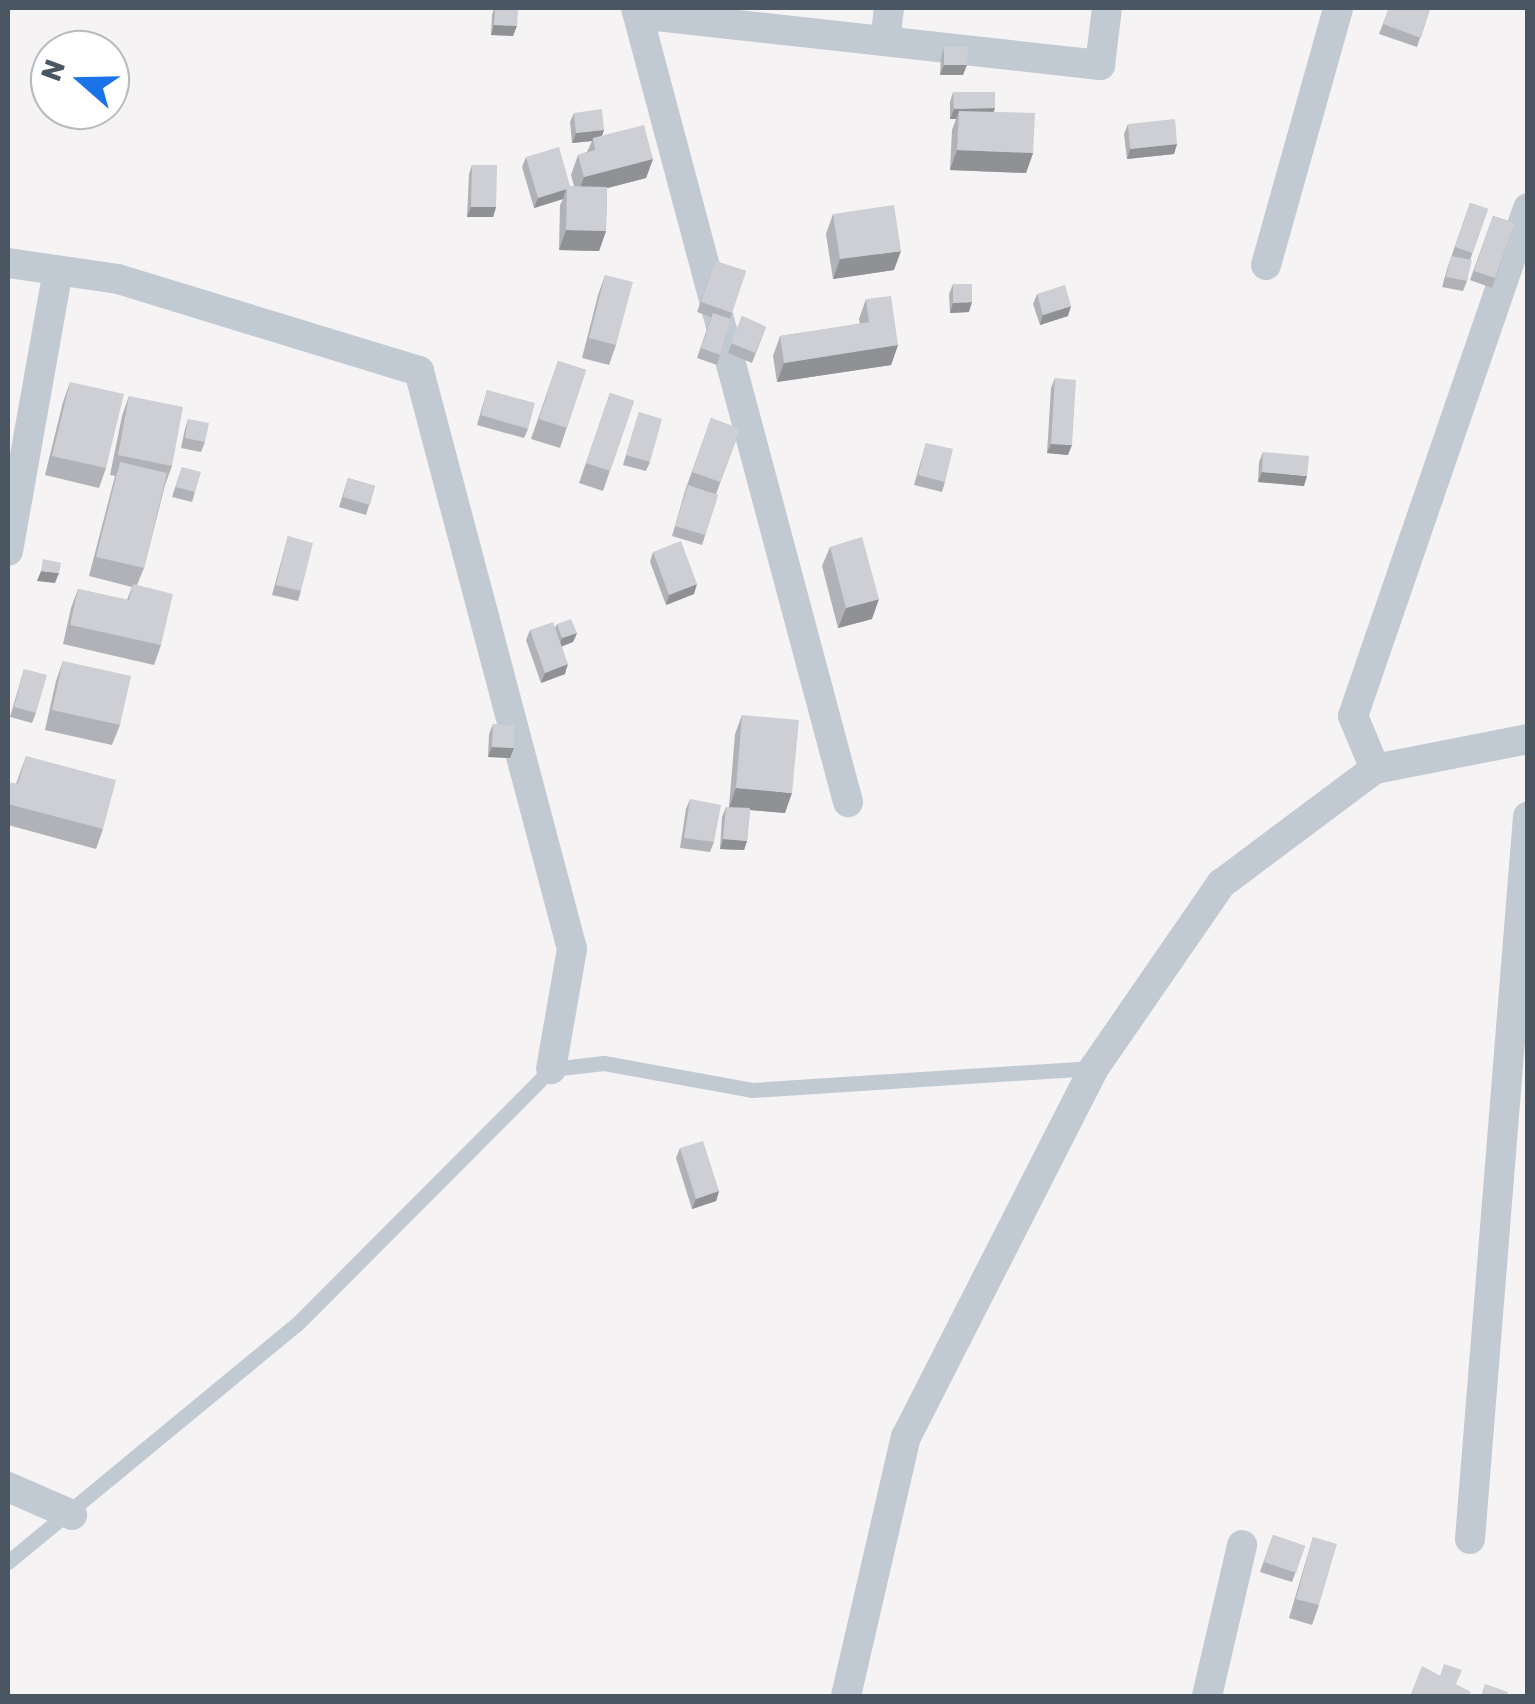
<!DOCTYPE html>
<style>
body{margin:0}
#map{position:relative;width:1535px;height:1704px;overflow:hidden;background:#f5f3f3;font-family:Rubik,sans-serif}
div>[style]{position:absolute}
.service>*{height:15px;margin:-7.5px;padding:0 7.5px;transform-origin:7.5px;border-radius:7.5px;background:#c1cad2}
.minor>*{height:30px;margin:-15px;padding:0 15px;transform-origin:15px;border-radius:15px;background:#c1cad2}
.wall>*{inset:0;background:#b0b2b7}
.shaded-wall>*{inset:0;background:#909195}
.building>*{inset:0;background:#cdcfd5}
span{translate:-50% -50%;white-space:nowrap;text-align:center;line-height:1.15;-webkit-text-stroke:10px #fff;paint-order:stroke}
.frame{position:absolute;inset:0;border:10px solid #4a5661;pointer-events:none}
.north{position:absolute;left:30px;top:30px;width:100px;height:100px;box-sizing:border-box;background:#fff;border:2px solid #b7bbc0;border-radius:50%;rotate:290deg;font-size:28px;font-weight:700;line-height:40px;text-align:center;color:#4a5661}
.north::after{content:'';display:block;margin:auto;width:35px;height:45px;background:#1a73e8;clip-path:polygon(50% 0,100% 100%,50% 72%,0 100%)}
</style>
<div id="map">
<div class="service">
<i style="left:8px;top:1562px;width:373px;rotate:-39.5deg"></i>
<i style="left:296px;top:1325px;width:361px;rotate:-45.1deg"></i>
<i style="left:551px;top:1069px;width:53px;rotate:-6.5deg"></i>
<i style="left:604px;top:1063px;width:150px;rotate:10.3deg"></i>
<i style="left:752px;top:1090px;width:342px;rotate:-3.7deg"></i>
</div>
<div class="minor">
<i style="left:636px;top:8px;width:822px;rotate:75.05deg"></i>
<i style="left:638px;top:14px;width:465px;rotate:6.3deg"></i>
<i style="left:1100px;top:65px;width:57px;rotate:-83deg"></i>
<i style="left:885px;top:41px;width:33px;rotate:-83deg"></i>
<i style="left:8px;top:263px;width:111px;rotate:8.3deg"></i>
<i style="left:118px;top:279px;width:315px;rotate:17deg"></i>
<i style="left:419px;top:371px;width:598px;rotate:75.17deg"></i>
<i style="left:572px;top:949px;width:122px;rotate:99.9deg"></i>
<i style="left:1266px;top:265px;width:267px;rotate:-74.3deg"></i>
<i style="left:8px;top:551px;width:284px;rotate:-79.9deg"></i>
<i style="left:1375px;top:769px;width:57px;rotate:-112.5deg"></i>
<i style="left:1353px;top:716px;width:537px;rotate:-70.99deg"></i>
<i style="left:8px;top:1487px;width:70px;rotate:23.6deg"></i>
<i style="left:1470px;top:1539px;width:725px;rotate:-85.41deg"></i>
<i style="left:846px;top:1696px;width:266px;rotate:-77deg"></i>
<i style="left:906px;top:1437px;width:414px;rotate:-63deg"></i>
<i style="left:1094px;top:1068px;width:224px;rotate:-55.4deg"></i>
<i style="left:1221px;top:884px;width:192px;rotate:-36.8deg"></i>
<i style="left:1375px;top:769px;width:156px;rotate:-11.1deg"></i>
<i style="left:1207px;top:1696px;width:155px;rotate:-76.9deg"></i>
</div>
<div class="wall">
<i style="clip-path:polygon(494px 8px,518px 8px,513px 36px,491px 35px,492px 15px)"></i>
<i style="clip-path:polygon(1389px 8px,1430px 9px,1417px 47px,1379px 34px)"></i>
<i style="clip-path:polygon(944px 47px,963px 75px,940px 75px,941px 57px)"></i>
<i style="clip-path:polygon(953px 92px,995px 108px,994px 112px,1033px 153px,1026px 173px,950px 170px,952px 130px,956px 119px,950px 119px,950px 102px)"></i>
<i style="clip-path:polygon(574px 113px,604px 130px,602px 136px,653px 159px,646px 178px,607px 188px,606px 231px,599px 251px,559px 250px,560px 205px,563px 199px,534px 208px,522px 167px,526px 157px,570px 186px,574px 186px,571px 175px,578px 155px,587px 152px,592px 141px,572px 143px,570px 122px)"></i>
<i style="clip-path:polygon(1128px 124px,1177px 144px,1174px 154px,1127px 159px,1124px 134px)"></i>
<i style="clip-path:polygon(472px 165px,496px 207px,493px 217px,467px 217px,469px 174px)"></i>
<i style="clip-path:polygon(1470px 203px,1488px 209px,1470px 260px,1467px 281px,1463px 291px,1442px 287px,1448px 266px)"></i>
<i style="clip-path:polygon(833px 214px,894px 270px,833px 279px,826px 234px)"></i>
<i style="clip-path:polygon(1493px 216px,1515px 223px,1492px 288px,1470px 280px)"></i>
<i style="clip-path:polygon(715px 261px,746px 271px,730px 318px,731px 319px,717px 365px,697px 358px,711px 317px,697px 312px)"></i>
<i style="clip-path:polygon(605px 275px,616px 345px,609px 365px,582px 358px,598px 295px)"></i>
<i style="clip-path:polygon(953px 284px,969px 312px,950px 313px,949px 294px)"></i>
<i style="clip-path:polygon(1037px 294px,1068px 316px,1040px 325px,1033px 304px)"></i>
<i style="clip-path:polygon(866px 299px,898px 345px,891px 365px,777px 382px,773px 356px,780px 336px,860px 324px,859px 319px)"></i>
<i style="clip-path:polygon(742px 316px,766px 327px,752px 363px,728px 353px)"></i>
<i style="clip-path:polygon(558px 361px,586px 370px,560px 448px,531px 439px)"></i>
<i style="clip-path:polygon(1055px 378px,1068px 455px,1047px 453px,1051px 388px)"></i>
<i style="clip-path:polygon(70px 382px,106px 468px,99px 488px,45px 475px,63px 402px)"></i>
<i style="clip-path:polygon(487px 390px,528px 429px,524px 438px,477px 425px)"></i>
<i style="clip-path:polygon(610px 393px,634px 401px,603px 491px,579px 483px)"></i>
<i style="clip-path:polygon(129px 396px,172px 466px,165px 485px,144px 568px,137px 585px,161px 645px,154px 665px,63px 644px,71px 608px,78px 589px,127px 600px,132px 587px,89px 576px,115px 476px,110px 475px,122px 416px)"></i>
<i style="clip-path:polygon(639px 412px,650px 462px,646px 471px,623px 465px)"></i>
<i style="clip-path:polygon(711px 418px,740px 429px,716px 494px,718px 495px,702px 545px,672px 536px,685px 491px)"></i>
<i style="clip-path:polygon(188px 419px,205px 442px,201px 452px,181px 448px,185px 429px)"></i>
<i style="clip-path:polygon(926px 443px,945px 482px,942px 492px,914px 485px)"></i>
<i style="clip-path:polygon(1263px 452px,1304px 486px,1258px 482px,1259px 462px)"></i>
<i style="clip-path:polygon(182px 467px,195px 492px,192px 502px,172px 497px)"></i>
<i style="clip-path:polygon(348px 478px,375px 486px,366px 515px,339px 507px)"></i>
<i style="clip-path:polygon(288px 536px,301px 591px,298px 601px,272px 595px)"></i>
<i style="clip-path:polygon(830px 547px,872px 619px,838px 628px,822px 566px)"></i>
<i style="clip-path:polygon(653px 552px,694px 594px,666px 605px,650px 562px)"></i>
<i style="clip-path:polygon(557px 624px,577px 633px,573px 642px,562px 646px,565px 674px,541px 683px,526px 640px,530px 630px,555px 628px)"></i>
<i style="clip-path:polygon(63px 661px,120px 725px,112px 745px,45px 730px,56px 681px)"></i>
<i style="clip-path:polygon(24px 669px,36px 713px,32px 723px,10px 717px)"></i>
<i style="clip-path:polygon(742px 715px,785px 813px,750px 810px,747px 841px,744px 850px,720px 849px,722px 817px,726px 807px,729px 807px,735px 734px)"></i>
<i style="clip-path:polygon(493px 724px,510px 758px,488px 757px,489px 734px)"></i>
<i style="clip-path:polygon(26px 756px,103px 829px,96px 849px,8px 825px,8px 783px,16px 784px)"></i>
<i style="clip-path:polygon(690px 799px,714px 842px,710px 852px,680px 848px,686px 809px)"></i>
<i style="clip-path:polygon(680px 1148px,719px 1191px,716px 1201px,692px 1209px,676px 1158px)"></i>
<i style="clip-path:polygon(1273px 1535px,1305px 1546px,1292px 1582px,1260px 1572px)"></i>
<i style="clip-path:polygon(1313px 1537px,1319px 1605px,1312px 1625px,1289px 1618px)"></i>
</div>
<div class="shaded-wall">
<i style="clip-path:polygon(494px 25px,517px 26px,513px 36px,491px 35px)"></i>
<i style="clip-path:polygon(944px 65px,967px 65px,963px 75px,940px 75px)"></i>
<i style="clip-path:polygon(995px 108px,991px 118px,959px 111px,956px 119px,950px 119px,954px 109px)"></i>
<i style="clip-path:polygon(604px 130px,600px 140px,593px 138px,592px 141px,572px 143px,576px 133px)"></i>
<i style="clip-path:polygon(1177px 144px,1174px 154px,1127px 159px,1130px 149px)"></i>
<i style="clip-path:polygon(957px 150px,1033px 153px,1026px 173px,950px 170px)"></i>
<i style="clip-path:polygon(653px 159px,646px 178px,577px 196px,584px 177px)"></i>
<i style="clip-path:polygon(566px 189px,563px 199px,534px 208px,538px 198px)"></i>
<i style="clip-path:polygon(471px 207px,496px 207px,493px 217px,467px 217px)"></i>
<i style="clip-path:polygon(566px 230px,606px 231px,599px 251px,559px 250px)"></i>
<i style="clip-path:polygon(901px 251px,894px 270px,833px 279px,840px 259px)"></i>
<i style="clip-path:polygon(972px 302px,969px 312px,950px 313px,953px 303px)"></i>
<i style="clip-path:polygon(1071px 306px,1068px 316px,1040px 325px,1043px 315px)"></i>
<i style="clip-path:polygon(898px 345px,891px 365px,777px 382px,784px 363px)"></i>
<i style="clip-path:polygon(1051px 444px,1072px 445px,1068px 455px,1047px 453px)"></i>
<i style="clip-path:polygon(1262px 472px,1307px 476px,1304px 486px,1258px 482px)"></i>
<i style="clip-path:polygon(41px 571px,59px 573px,55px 583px,37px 581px)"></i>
<i style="clip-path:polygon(697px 584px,694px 594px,666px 605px,669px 595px)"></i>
<i style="clip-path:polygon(879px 599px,872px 619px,838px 628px,846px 608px)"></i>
<i style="clip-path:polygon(577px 633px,573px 642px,558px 648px,562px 638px)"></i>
<i style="clip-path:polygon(568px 664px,565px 674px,541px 683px,545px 673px)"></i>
<i style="clip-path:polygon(492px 747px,514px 748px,510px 758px,488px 757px)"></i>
<i style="clip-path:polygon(736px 788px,792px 793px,785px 813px,729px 808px)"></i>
<i style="clip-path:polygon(723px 839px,747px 841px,744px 850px,720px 849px)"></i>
<i style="clip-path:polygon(719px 1191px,716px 1201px,692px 1209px,696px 1199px)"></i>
</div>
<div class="building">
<i style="clip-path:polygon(495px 8px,518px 8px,517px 26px,494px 25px)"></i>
<i style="clip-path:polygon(1389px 8px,1426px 8px,1430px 9px,1421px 38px,1383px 24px)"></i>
<i style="clip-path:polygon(944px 47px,968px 47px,967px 65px,944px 65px)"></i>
<i style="clip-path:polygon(953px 92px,995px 92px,995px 108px,954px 109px)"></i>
<i style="clip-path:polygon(602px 109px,604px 130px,576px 133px,574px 113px)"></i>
<i style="clip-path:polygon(959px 111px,1035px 113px,1033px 153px,957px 150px)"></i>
<i style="clip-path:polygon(1175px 119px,1177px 144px,1130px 149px,1128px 124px)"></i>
<i style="clip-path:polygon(644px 125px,653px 159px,584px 177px,578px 155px,595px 150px,593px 138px)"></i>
<i style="clip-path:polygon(559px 147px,570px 186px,567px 186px,567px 189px,538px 198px,526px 157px)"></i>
<i style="clip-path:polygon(472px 165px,497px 165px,496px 207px,471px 207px)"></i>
<i style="clip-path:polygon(567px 186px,607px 187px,606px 231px,566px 230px)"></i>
<i style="clip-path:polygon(1470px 203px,1488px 209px,1472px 253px,1455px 247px)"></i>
<i style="clip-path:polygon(894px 205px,901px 251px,840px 259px,833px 214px)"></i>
<i style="clip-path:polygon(1493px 216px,1515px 223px,1495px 278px,1474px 271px)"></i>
<i style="clip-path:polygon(1451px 256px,1472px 260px,1467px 281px,1446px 277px)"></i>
<i style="clip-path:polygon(715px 261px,746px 271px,732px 313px,701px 302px)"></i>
<i style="clip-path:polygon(605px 275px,633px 282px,616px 345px,589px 338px)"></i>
<i style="clip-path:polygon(953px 284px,972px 284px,972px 302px,953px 303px)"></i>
<i style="clip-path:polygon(1065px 285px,1071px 306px,1043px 315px,1037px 294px)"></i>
<i style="clip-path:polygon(891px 296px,898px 345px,784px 363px,780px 336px,869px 322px,866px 299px)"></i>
<i style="clip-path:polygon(713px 313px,731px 319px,720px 355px,701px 348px)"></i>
<i style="clip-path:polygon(742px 316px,766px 327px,755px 353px,731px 343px)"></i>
<i style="clip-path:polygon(558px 361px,586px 370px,567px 428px,539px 419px)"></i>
<i style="clip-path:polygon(1055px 378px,1076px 380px,1072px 445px,1051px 444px)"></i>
<i style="clip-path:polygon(70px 382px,124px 394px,106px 468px,52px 456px)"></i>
<i style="clip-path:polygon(487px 390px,535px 403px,528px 429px,481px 415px)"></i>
<i style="clip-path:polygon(610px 393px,634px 401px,610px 471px,586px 463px)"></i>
<i style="clip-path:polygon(129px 396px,183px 407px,172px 466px,118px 455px)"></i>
<i style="clip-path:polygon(639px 412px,662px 419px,650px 462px,626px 455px)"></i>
<i style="clip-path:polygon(711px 418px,740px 429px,720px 482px,692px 472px)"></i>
<i style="clip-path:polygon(188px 419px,209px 423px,205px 442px,185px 438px)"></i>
<i style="clip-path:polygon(926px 443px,953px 449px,945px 482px,918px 475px)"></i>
<i style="clip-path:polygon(1263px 452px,1309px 456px,1307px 476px,1262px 472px)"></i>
<i style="clip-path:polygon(120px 462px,167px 473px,144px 568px,96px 557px)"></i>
<i style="clip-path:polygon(182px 467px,201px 472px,195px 492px,176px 487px)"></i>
<i style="clip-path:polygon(348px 478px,375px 486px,370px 505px,343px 497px)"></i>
<i style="clip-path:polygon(688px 485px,718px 495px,705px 535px,675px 526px)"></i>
<i style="clip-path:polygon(288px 536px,313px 543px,301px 591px,276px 585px)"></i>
<i style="clip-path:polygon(862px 537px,879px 599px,846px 608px,830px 547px)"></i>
<i style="clip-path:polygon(681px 541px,697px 584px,669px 595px,653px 552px)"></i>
<i style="clip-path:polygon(43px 559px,61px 563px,59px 573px,41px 571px)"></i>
<i style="clip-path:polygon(133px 584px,173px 594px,161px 645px,70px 625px,78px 589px,129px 600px)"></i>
<i style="clip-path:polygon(571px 619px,577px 633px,562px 638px,557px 624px)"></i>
<i style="clip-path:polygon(553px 622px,568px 664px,545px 673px,530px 630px)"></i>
<i style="clip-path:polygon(63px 661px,131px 676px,120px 725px,52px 710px)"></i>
<i style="clip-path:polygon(24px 669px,47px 675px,36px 713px,14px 707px)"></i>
<i style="clip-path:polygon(742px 715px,799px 720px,792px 793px,736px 788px)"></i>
<i style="clip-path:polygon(493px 724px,514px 725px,514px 748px,492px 747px)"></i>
<i style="clip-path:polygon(26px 756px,116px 780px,103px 829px,8px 804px,8px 782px,18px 784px)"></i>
<i style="clip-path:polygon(690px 799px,721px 805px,714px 842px,684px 838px)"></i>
<i style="clip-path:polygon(726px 807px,750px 808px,747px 841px,723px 839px)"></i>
<i style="clip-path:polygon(703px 1141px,719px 1191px,696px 1199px,680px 1148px)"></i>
<i style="clip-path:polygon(1273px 1535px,1305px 1546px,1296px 1573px,1264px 1562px)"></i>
<i style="clip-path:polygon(1313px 1537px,1337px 1544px,1319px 1605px,1296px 1599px)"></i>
<i style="clip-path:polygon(1444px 1664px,1462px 1670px,1456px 1684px,1440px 1676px)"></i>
<i style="clip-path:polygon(1422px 1666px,1471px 1692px,1469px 1696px,1410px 1696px)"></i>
<i style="clip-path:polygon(1485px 1684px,1508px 1692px,1507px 1696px,1481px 1696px)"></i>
</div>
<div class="frame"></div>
<div class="north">N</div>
</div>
